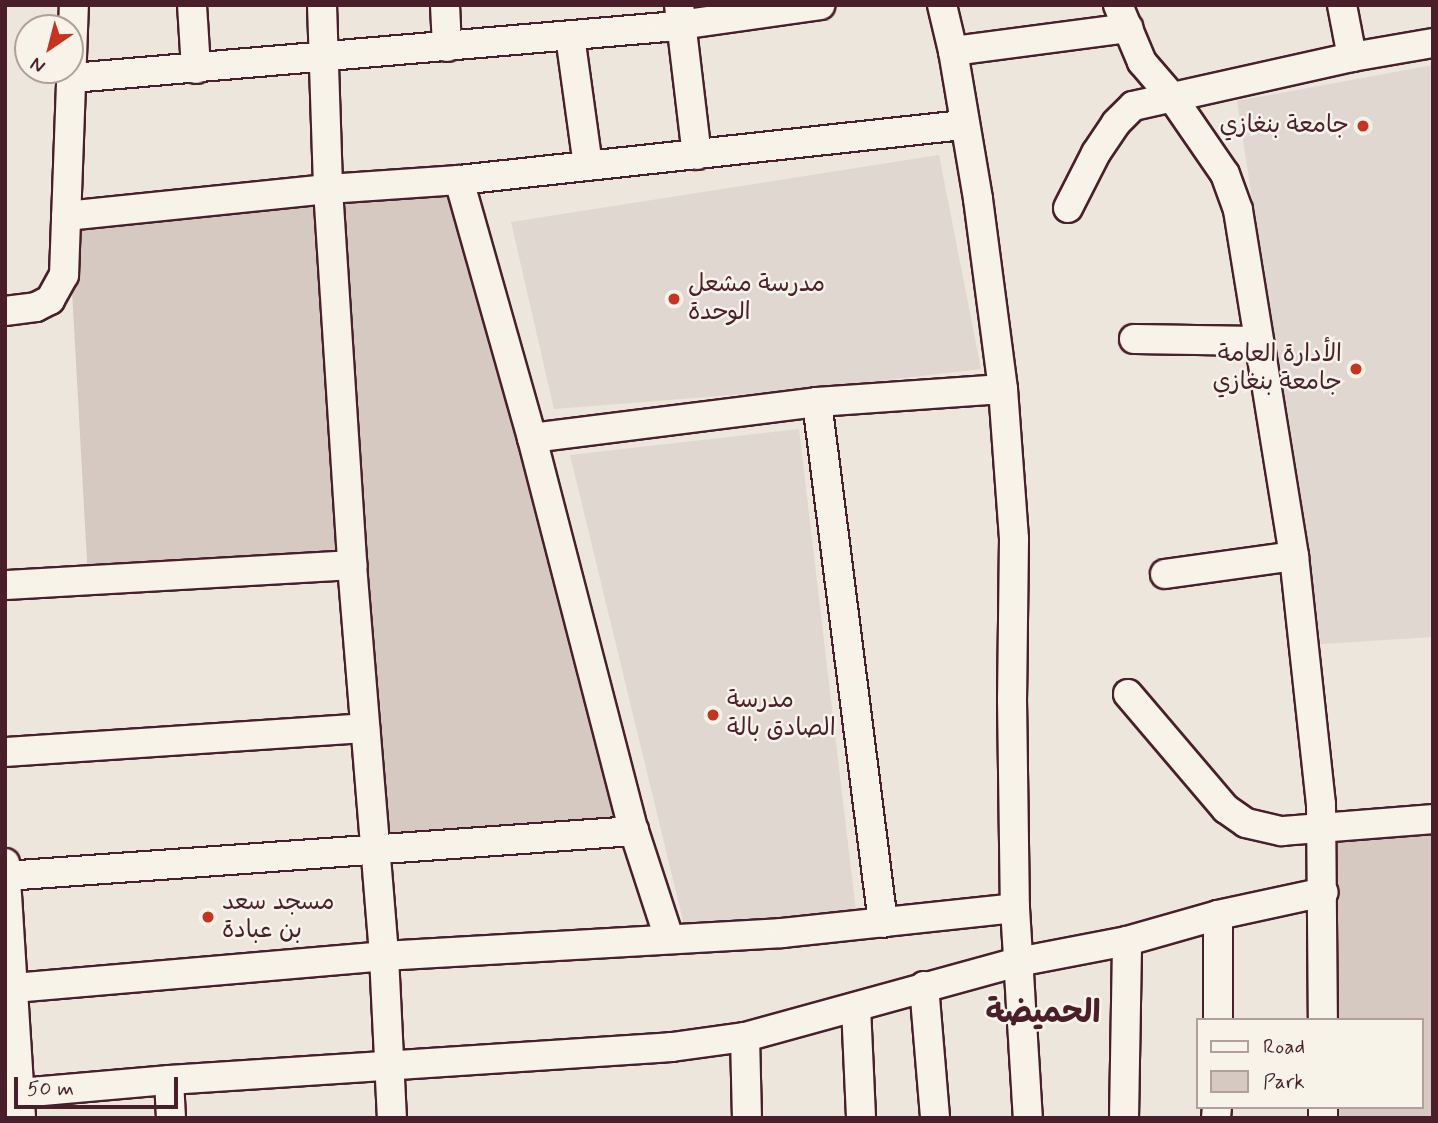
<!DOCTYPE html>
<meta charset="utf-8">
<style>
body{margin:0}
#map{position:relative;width:1438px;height:1123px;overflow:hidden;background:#ece6dd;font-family:Mynerve,"Playpen Sans Arabic",sans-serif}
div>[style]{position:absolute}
.built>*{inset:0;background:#e0d7d0}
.green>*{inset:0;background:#d5c9c2}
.roads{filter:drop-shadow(2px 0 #4a1f2b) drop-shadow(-2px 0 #4a1f2b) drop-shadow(0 2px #4a1f2b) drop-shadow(0 -2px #4a1f2b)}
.minor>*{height:28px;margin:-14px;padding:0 14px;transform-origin:14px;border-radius:14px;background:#f7f3e8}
.dots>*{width:19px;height:19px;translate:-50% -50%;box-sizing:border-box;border:4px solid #f7f3e8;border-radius:50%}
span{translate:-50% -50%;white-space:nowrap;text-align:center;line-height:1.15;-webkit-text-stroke:5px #f7f3e8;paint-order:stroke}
.poi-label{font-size:24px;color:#4a1f2b}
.right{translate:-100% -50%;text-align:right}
.left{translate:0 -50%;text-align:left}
.district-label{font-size:32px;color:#4a1f2b;font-weight:700}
.frame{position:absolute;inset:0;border:7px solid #4a1f2b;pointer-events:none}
.legend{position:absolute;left:1196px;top:1018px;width:228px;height:91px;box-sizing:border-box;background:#f7f3e8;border:2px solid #b29e9c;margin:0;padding:9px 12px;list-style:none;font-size:21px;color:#4a1f2b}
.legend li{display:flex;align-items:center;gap:14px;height:35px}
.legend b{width:35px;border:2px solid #b29e9c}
.north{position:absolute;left:14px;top:14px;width:70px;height:70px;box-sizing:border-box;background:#f7f3e8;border:2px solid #b29e9c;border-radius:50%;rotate:215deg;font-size:19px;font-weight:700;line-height:28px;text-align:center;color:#4a1f2b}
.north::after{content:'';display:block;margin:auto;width:24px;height:32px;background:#c8321e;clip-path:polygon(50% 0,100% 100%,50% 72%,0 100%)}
.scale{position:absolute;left:14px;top:1077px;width:164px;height:32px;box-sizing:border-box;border:4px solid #4a1f2b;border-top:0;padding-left:9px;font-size:21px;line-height:24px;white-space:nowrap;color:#4a1f2b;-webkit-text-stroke:5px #f7f3e8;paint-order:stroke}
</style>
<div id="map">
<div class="built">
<i style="clip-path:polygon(1433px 65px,1433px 637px,1321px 644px,1237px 101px)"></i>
<i style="clip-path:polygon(939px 155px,981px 369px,810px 389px,554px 409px,511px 222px)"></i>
<i style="clip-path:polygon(799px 429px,856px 912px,685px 929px,570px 455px)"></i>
</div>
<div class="green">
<i style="clip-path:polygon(457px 182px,633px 831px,378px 848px,329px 190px)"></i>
<i style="clip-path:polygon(326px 191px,351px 564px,88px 579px,68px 218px)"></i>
<i style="clip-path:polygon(1433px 821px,1433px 1118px,1325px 1118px,1325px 1107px,1422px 1107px,1422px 1020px,1325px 1020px,1324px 830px)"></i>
</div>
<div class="roads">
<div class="minor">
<i style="left:192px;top:5px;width:64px;rotate:86.4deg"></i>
<i style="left:322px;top:5px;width:184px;rotate:88.1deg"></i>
<i style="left:328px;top:189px;width:377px;rotate:86.3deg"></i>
<i style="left:352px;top:565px;width:392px;rotate:85.3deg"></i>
<i style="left:384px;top:956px;width:162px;rotate:87.2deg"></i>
<i style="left:445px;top:5px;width:42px;rotate:87.3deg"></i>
<i style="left:679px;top:5px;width:151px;rotate:83.2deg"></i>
<i style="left:942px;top:5px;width:47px;rotate:76.6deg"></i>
<i style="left:953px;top:51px;width:150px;rotate:80.4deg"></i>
<i style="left:978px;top:199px;width:192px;rotate:82.5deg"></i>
<i style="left:1003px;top:389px;width:150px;rotate:85.8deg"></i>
<i style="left:1014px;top:539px;width:160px;rotate:90.7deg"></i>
<i style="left:1012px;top:699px;width:209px;rotate:89.2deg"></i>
<i style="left:1015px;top:908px;width:210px;rotate:86.5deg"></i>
<i style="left:1118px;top:5px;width:62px;rotate:67.2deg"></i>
<i style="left:1142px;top:62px;width:46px;rotate:49.4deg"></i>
<i style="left:1172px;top:97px;width:93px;rotate:55.5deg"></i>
<i style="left:1225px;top:174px;width:38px;rotate:70deg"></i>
<i style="left:1238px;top:210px;width:351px;rotate:80.8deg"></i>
<i style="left:1294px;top:556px;width:249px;rotate:83.8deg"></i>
<i style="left:1321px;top:804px;width:216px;rotate:89.5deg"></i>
<i style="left:1342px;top:5px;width:53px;rotate:79.1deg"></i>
<i style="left:570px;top:36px;width:131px;rotate:82.1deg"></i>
<i style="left:953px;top:51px;width:177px;rotate:-7.5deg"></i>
<i style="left:72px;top:78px;width:596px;rotate:-4.91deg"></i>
<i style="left:666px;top:27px;width:156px;rotate:-8.1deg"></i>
<i style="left:459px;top:180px;width:268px;rotate:74.2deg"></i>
<i style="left:532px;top:438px;width:406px;rotate:75.5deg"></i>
<i style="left:634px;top:831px;width:113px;rotate:71.9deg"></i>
<i style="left:1068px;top:208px;width:62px;rotate:-63deg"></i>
<i style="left:1096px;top:153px;width:36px;rotate:-56deg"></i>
<i style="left:1116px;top:123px;width:24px;rotate:-45deg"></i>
<i style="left:1133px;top:106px;width:224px;rotate:-12.6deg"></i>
<i style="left:1352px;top:57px;width:82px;rotate:-9.8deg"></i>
<i style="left:66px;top:216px;width:263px;rotate:-5.9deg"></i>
<i style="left:328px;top:189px;width:131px;rotate:-3.9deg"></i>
<i style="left:459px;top:180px;width:507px;rotate:-6.23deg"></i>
<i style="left:5px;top:311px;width:31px;rotate:-7deg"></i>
<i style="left:36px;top:307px;width:16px;rotate:-27deg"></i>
<i style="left:50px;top:300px;width:29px;rotate:-61deg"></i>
<i style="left:64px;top:275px;width:270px;rotate:-87.9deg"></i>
<i style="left:1134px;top:339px;width:124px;rotate:0.9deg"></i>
<i style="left:817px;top:402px;width:525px;rotate:82.78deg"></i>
<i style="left:532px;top:438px;width:287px;rotate:-7.2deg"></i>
<i style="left:817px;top:402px;width:186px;rotate:-4deg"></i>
<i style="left:1165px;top:574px;width:130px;rotate:-7.9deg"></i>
<i style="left:5px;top:585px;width:348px;rotate:-3.3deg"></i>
<i style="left:1128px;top:694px;width:151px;rotate:49.6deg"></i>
<i style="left:1226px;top:809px;width:24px;rotate:35deg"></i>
<i style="left:1246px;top:823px;width:37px;rotate:13deg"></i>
<i style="left:1282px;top:831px;width:151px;rotate:-4.5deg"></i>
<i style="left:5px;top:752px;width:361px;rotate:-3.8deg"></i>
<i style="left:5px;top:863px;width:256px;rotate:86.4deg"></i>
<i style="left:6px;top:876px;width:630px;rotate:-4.1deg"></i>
<i style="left:924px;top:986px;width:132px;rotate:85.2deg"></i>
<i style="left:13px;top:988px;width:372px;rotate:-4.9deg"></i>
<i style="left:384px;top:956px;width:399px;rotate:-3.3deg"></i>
<i style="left:782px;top:933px;width:234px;rotate:-6.1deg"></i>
<i style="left:856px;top:1007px;width:111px;rotate:87.4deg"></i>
<i style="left:1218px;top:1020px;width:105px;rotate:-90deg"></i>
<i style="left:745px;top:1037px;width:81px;rotate:88.6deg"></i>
<i style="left:169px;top:1080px;width:38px;rotate:87deg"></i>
<i style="left:20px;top:1093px;width:150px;rotate:-5deg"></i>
<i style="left:169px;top:1080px;width:504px;rotate:-3.75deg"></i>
<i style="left:672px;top:1047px;width:74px;rotate:-7.8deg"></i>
<i style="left:745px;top:1037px;width:283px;rotate:-15.4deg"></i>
<i style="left:1018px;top:962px;width:111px;rotate:-10.9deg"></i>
<i style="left:1127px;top:941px;width:95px;rotate:-15.9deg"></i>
<i style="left:1218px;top:915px;width:108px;rotate:-12.2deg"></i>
<i style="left:1124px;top:1118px;width:177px;rotate:-89deg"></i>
<i style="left:1216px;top:1118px;width:11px;rotate:-85deg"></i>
<i style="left:1323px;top:1118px;width:11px;rotate:-90deg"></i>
</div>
</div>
<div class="dots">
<i style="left:1363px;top:126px;background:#c8321e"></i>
<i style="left:674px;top:299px;background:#c8321e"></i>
<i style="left:1356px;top:369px;background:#c8321e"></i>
<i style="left:713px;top:715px;background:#c8321e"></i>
<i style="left:208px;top:917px;background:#c8321e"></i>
</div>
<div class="poi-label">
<span class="right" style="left:1349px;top:126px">جامعة بنغازي</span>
<span class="left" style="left:688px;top:299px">مدرسة مشعل<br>الوحدة</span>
<span class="right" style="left:1342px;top:369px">الأدارة العامة<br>جامعة بنغازي</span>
<span class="left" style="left:727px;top:715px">مدرسة<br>الصادق بالة</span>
<span class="left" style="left:222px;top:917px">مسجد سعد<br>بن عبادة</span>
</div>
<div class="district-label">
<span style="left:1043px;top:1013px">الحميضة</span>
</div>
<div class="frame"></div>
<ul class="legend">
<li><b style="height:9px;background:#f7f3e8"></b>Road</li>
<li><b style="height:19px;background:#d5c9c2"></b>Park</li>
</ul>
<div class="north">N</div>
<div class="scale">50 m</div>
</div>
